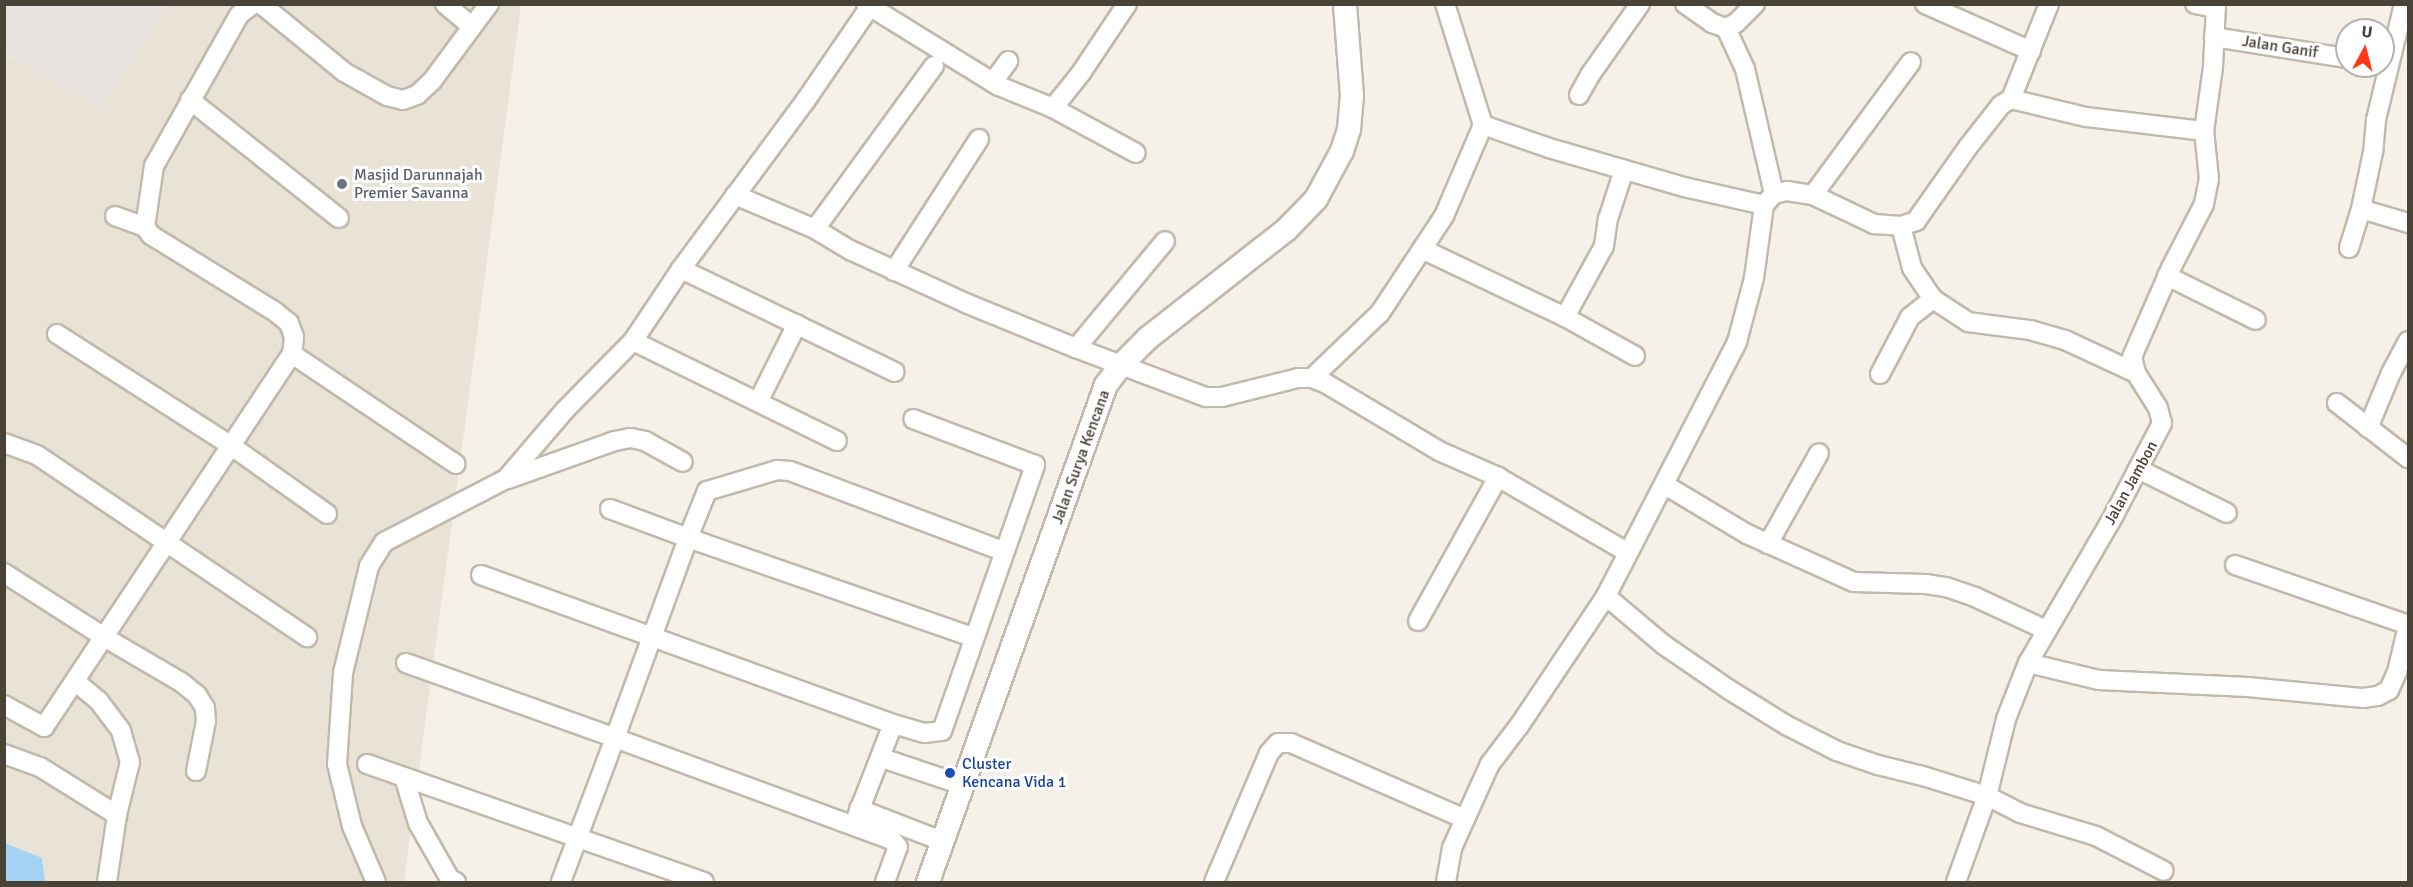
<!DOCTYPE html>
<style>
body{margin:0}
#map{position:relative;width:2413px;height:887px;overflow:hidden;background:#f5f1e9;font-family:Signika,sans-serif}
div>[style]{position:absolute}
.residential>*{inset:0;background:#e9e3d7}
.industrial>*{inset:0;background:#e7e3de}
.water>*{inset:0;background:#a5d3f3}
.roads{filter:drop-shadow(2px 0 #c1b9ab) drop-shadow(-2px 0 #c1b9ab) drop-shadow(0 2px #c1b9ab) drop-shadow(0 -2px #c1b9ab)}
.minor>*{height:18px;margin:-9px;padding:0 9px;transform-origin:9px;border-radius:9px;background:#fff}
.tertiary>*{height:22px;margin:-11px;padding:0 11px;transform-origin:11px;border-radius:11px;background:#fff}
.dots>*{width:16px;height:16px;translate:-50% -50%;box-sizing:border-box;border:3px solid #fff;border-radius:50%}
span{translate:-50% -50%;white-space:nowrap;text-align:center;line-height:1.15;-webkit-text-stroke:6px #fff;paint-order:stroke}
.street-label{font-size:16px;color:#494237}
.worship-label{font-size:16px;color:#5b616d}
.left{translate:0 -50%;text-align:left}
.transit-label{font-size:16px;color:#164399}
.frame{position:absolute;inset:0;border:6px solid #494237;pointer-events:none}
.north{position:absolute;left:2335px;top:18px;width:60px;height:60px;box-sizing:border-box;background:#fff;border:2px solid #b6b3af;border-radius:50%;rotate:7deg;font-size:16px;font-weight:700;line-height:24px;text-align:center;color:#494237}
.north::after{content:'';display:block;margin:auto;width:21px;height:27px;background:#ff3916;clip-path:polygon(50% 0,100% 100%,50% 72%,0 100%)}
</style>
<div id="map">
<div class="residential">
<i style="clip-path:polygon(168px 5px,521px 5px,404px 882px,5px 882px,4px 53px,102px 107px)"></i>
</div>
<div class="industrial">
<i style="clip-path:polygon(5px 4px,168px 4px,168px 5px,102px 107px,5px 53px)"></i>
</div>
<div class="water">
<i style="clip-path:polygon(5px 843px,42px 858px,45px 882px,5px 882px)"></i>
</div>
<div class="roads">
<div class="minor">
<i style="left:261px;top:4px;width:107px;rotate:39.3deg"></i>
<i style="left:344px;top:72px;width:49px;rotate:29.2deg"></i>
<i style="left:387px;top:96px;width:16px;rotate:14deg"></i>
<i style="left:403px;top:100px;width:15px;rotate:-20deg"></i>
<i style="left:417px;top:95px;width:21px;rotate:-43deg"></i>
<i style="left:432px;top:81px;width:96px;rotate:-53.5deg"></i>
<i style="left:445px;top:4px;width:35px;rotate:40deg"></i>
<i style="left:866px;top:4px;width:156px;rotate:31.7deg"></i>
<i style="left:999px;top:86px;width:58px;rotate:22.2deg"></i>
<i style="left:1053px;top:108px;width:94px;rotate:28.5deg"></i>
<i style="left:1685px;top:4px;width:33px;rotate:35deg"></i>
<i style="left:1712px;top:23px;width:15px;rotate:20deg"></i>
<i style="left:1726px;top:28px;width:11px;rotate:-27deg"></i>
<i style="left:1736px;top:23px;width:27px;rotate:-45deg"></i>
<i style="left:1925px;top:4px;width:116px;rotate:23.9deg"></i>
<i style="left:2195px;top:4px;width:21px;rotate:11deg"></i>
<i style="left:2404px;top:4px;width:119px;rotate:103.6deg"></i>
<i style="left:2376px;top:120px;width:32px;rotate:95deg"></i>
<i style="left:2373px;top:152px;width:58px;rotate:101.9deg"></i>
<i style="left:2361px;top:209px;width:49px;rotate:16.6deg"></i>
<i style="left:1726px;top:28px;width:45px;rotate:65.1deg"></i>
<i style="left:1745px;top:69px;width:128px;rotate:76.9deg"></i>
<i style="left:2214px;top:37px;width:135px;rotate:9deg"></i>
<i style="left:993px;top:82px;width:26px;rotate:-54deg"></i>
<i style="left:1579px;top:95px;width:23px;rotate:-61deg"></i>
<i style="left:1590px;top:75px;width:87px;rotate:-54.8deg"></i>
<i style="left:2011px;top:99px;width:102px;rotate:-68.2deg"></i>
<i style="left:190px;top:100px;width:190px;rotate:38.4deg"></i>
<i style="left:1053px;top:108px;width:45px;rotate:-51.3deg"></i>
<i style="left:1081px;top:73px;width:83px;rotate:-56.3deg"></i>
<i style="left:1483px;top:125px;width:70px;rotate:19.2deg"></i>
<i style="left:1549px;top:148px;width:141px;rotate:16.1deg"></i>
<i style="left:1684px;top:187px;width:82px;rotate:12.7deg"></i>
<i style="left:735px;top:195px;width:87px;rotate:23deg"></i>
<i style="left:815px;top:229px;width:41px;rotate:31deg"></i>
<i style="left:850px;top:250px;width:130px;rotate:24.6deg"></i>
<i style="left:968px;top:304px;width:117px;rotate:22.2deg"></i>
<i style="left:1076px;top:348px;width:139px;rotate:20.7deg"></i>
<i style="left:1206px;top:397px;width:16px"></i>
<i style="left:1222px;top:397px;width:78px;rotate:-14deg"></i>
<i style="left:1298px;top:378px;width:14px"></i>
<i style="left:1312px;top:378px;width:14px;rotate:21deg"></i>
<i style="left:1325px;top:383px;width:133px;rotate:30.8deg"></i>
<i style="left:1439px;top:451px;width:64px;rotate:23.8deg"></i>
<i style="left:1498px;top:477px;width:149px;rotate:30.2deg"></i>
<i style="left:1813px;top:195px;width:165px;rotate:-53.6deg"></i>
<i style="left:115px;top:216px;width:32px;rotate:20deg"></i>
<i style="left:1901px;top:226px;width:43px;rotate:75.3deg"></i>
<i style="left:1912px;top:268px;width:37px;rotate:56deg"></i>
<i style="left:1933px;top:299px;width:42px;rotate:33.3deg"></i>
<i style="left:1968px;top:322px;width:63px;rotate:7.4deg"></i>
<i style="left:2030px;top:330px;width:36px;rotate:16deg"></i>
<i style="left:2065px;top:340px;width:78px;rotate:24.9deg"></i>
<i style="left:815px;top:229px;width:202px;rotate:-53.9deg"></i>
<i style="left:2349px;top:248px;width:41px;rotate:-72.9deg"></i>
<i style="left:1422px;top:249px;width:158px;rotate:25.4deg"></i>
<i style="left:1565px;top:317px;width:80px;rotate:29.1deg"></i>
<i style="left:681px;top:269px;width:237px;rotate:25.7deg"></i>
<i style="left:894px;top:271px;width:157px;rotate:-57.2deg"></i>
<i style="left:2167px;top:276px;width:99px;rotate:26.3deg"></i>
<i style="left:1565px;top:317px;width:81px;rotate:-61.2deg"></i>
<i style="left:1604px;top:246px;width:27px;rotate:-82deg"></i>
<i style="left:1608px;top:219px;width:52px;rotate:-71.9deg"></i>
<i style="left:57px;top:334px;width:206px;rotate:32.7deg"></i>
<i style="left:230px;top:445px;width:119px;rotate:35.4deg"></i>
<i style="left:633px;top:341px;width:227px;rotate:26.1deg"></i>
<i style="left:1076px;top:348px;width:139px;rotate:-50.2deg"></i>
<i style="left:292px;top:354px;width:197px;rotate:33.9deg"></i>
<i style="left:1880px;top:374px;width:64px;rotate:-62.2deg"></i>
<i style="left:1910px;top:317px;width:29px;rotate:-38deg"></i>
<i style="left:1312px;top:378px;width:94px;rotate:-43.7deg"></i>
<i style="left:1380px;top:313px;width:116px;rotate:-56.6deg"></i>
<i style="left:1444px;top:216px;width:99px;rotate:-66.8deg"></i>
<i style="left:1483px;top:125px;width:127px;rotate:-107.4deg"></i>
<i style="left:758px;top:402px;width:87px;rotate:-63.4deg"></i>
<i style="left:2337px;top:403px;width:90px;rotate:37.8deg"></i>
<i style="left:2368px;top:428px;width:60px;rotate:-67.3deg"></i>
<i style="left:2391px;top:373px;width:36px;rotate:-62deg"></i>
<i style="left:4px;top:443px;width:35px;rotate:20deg"></i>
<i style="left:37px;top:455px;width:326px;rotate:34deg"></i>
<i style="left:2138px;top:469px;width:99px;rotate:26.3deg"></i>
<i style="left:508px;top:479px;width:114px;rotate:-19.6deg"></i>
<i style="left:615px;top:441px;width:16px;rotate:-11deg"></i>
<i style="left:631px;top:438px;width:14px;rotate:12deg"></i>
<i style="left:645px;top:441px;width:43px;rotate:28.9deg"></i>
<i style="left:1665px;top:485px;width:96px;rotate:30.9deg"></i>
<i style="left:1747px;top:534px;width:117px;rotate:24.2deg"></i>
<i style="left:1854px;top:582px;width:72px;rotate:1.6deg"></i>
<i style="left:1926px;top:584px;width:20px;rotate:9deg"></i>
<i style="left:1946px;top:587px;width:31px;rotate:19deg"></i>
<i style="left:1975px;top:597px;width:78px;rotate:24.9deg"></i>
<i style="left:610px;top:509px;width:83px;rotate:20.4deg"></i>
<i style="left:688px;top:538px;width:51px;rotate:-68deg"></i>
<i style="left:707px;top:491px;width:73px;rotate:-16.7deg"></i>
<i style="left:777px;top:470px;width:13px;rotate:4deg"></i>
<i style="left:790px;top:471px;width:228px;rotate:20.6deg"></i>
<i style="left:1768px;top:544px;width:104px;rotate:-60.7deg"></i>
<i style="left:2235px;top:565px;width:183px;rotate:19.1deg"></i>
<i style="left:4px;top:573px;width:119px;rotate:32.6deg"></i>
<i style="left:104px;top:637px;width:89px;rotate:30.3deg"></i>
<i style="left:181px;top:682px;width:21px;rotate:39deg"></i>
<i style="left:197px;top:695px;width:15px;rotate:58deg"></i>
<i style="left:205px;top:708px;width:13px;rotate:86deg"></i>
<i style="left:206px;top:721px;width:51px;rotate:101.3deg"></i>
<i style="left:481px;top:575px;width:438px;rotate:19.9deg"></i>
<i style="left:893px;top:724px;width:33px;rotate:16deg"></i>
<i style="left:925px;top:733px;width:17px;rotate:-7deg"></i>
<i style="left:942px;top:731px;width:282px;rotate:-70.7deg"></i>
<i style="left:1035px;top:465px;width:130px;rotate:-159.3deg"></i>
<i style="left:1606px;top:596px;width:76px;rotate:40.2deg"></i>
<i style="left:1664px;top:645px;width:78px;rotate:34.5deg"></i>
<i style="left:1728px;top:689px;width:68px;rotate:31.8deg"></i>
<i style="left:1786px;top:725px;width:57px;rotate:27deg"></i>
<i style="left:1837px;top:751px;width:43px;rotate:18.9deg"></i>
<i style="left:1878px;top:765px;width:49px;rotate:14deg"></i>
<i style="left:1926px;top:777px;width:64px;rotate:17.3deg"></i>
<i style="left:1987px;top:796px;width:37px;rotate:27deg"></i>
<i style="left:2020px;top:813px;width:79px;rotate:16.8deg"></i>
<i style="left:2096px;top:836px;width:76px;rotate:27.2deg"></i>
<i style="left:1418px;top:621px;width:165px;rotate:-60.9deg"></i>
<i style="left:406px;top:663px;width:222px;rotate:19.7deg"></i>
<i style="left:615px;top:738px;width:154px;rotate:110.6deg"></i>
<i style="left:2028px;top:663px;width:73px;rotate:13.5deg"></i>
<i style="left:2099px;top:680px;width:149px;rotate:2.7deg"></i>
<i style="left:2248px;top:687px;width:116px;rotate:5.5deg"></i>
<i style="left:2363px;top:698px;width:15px;rotate:-8deg"></i>
<i style="left:2378px;top:696px;width:13px;rotate:-29deg"></i>
<i style="left:2389px;top:690px;width:20px;rotate:-66deg"></i>
<i style="left:2397px;top:672px;width:47px;rotate:-76.6deg"></i>
<i style="left:75px;top:681px;width:30px;rotate:40deg"></i>
<i style="left:98px;top:700px;width:39px;rotate:53deg"></i>
<i style="left:121px;top:731px;width:32px;rotate:74deg"></i>
<i style="left:130px;top:762px;width:55px;rotate:103.8deg"></i>
<i style="left:117px;top:815px;width:68px;rotate:98.5deg"></i>
<i style="left:4px;top:705px;width:46px;rotate:28.8deg"></i>
<i style="left:44px;top:727px;width:448px;rotate:-56.4deg"></i>
<i style="left:292px;top:354px;width:17px;rotate:-83deg"></i>
<i style="left:294px;top:337px;width:15px;rotate:-110deg"></i>
<i style="left:289px;top:323px;width:19px;rotate:-141deg"></i>
<i style="left:274px;top:311px;width:145px;rotate:-148.3deg"></i>
<i style="left:151px;top:235px;width:10px;rotate:-127deg"></i>
<i style="left:145px;top:227px;width:62px;rotate:-81.6deg"></i>
<i style="left:154px;top:166px;width:173px;rotate:-60.6deg"></i>
<i style="left:239px;top:15px;width:18px;rotate:-38deg"></i>
<i style="left:4px;top:754px;width:38px;rotate:20deg"></i>
<i style="left:40px;top:767px;width:91px;rotate:31.9deg"></i>
<i style="left:882px;top:758px;width:84px;rotate:18.6deg"></i>
<i style="left:367px;top:764px;width:357px;rotate:19.3deg"></i>
<i style="left:404px;top:777px;width:48px;rotate:73.1deg"></i>
<i style="left:418px;top:823px;width:64px;rotate:60.3deg"></i>
<i style="left:450px;top:879px;width:7px;rotate:27deg"></i>
<i style="left:859px;top:809px;width:89px;rotate:21.1deg"></i>
<i style="left:854px;top:824px;width:107px;rotate:-68.7deg"></i>
<i style="left:376px;top:882px;width:61px;rotate:-113.2deg"></i>
<i style="left:352px;top:826px;width:64px;rotate:-103.6deg"></i>
<i style="left:337px;top:764px;width:91px;rotate:-86.2deg"></i>
<i style="left:343px;top:673px;width:110px;rotate:-76.3deg"></i>
<i style="left:369px;top:566px;width:28px;rotate:-58deg"></i>
<i style="left:384px;top:542px;width:137px;rotate:-27.3deg"></i>
<i style="left:506px;top:479px;width:91px;rotate:-49.5deg"></i>
<i style="left:565px;top:410px;width:97px;rotate:-45.4deg"></i>
<i style="left:633px;top:341px;width:87px;rotate:-56.3deg"></i>
<i style="left:681px;top:269px;width:210px;rotate:-53.5deg"></i>
<i style="left:806px;top:100px;width:112px;rotate:-55.6deg"></i>
<i style="left:885px;top:882px;width:37px;rotate:-70deg"></i>
<i style="left:898px;top:847px;width:9px;rotate:-131deg"></i>
<i style="left:892px;top:840px;width:295px;rotate:-159.8deg"></i>
<i style="left:615px;top:738px;width:213px;rotate:-69.9deg"></i>
<i style="left:688px;top:538px;width:302px;rotate:19.2deg"></i>
<i style="left:1214px;top:882px;width:140px;rotate:-66.9deg"></i>
<i style="left:1269px;top:753px;width:13px;rotate:-48deg"></i>
<i style="left:1278px;top:743px;width:13px"></i>
<i style="left:1291px;top:743px;width:190px;rotate:23.6deg"></i>
<i style="left:1446px;top:882px;width:35px;rotate:-80deg"></i>
<i style="left:1452px;top:848px;width:92px;rotate:-65.7deg"></i>
<i style="left:1490px;top:764px;width:48px;rotate:-52.7deg"></i>
<i style="left:1519px;top:726px;width:156px;rotate:-56.2deg"></i>
<i style="left:1606px;top:596px;width:286px;rotate:-62.7deg"></i>
<i style="left:1737px;top:342px;width:66px;rotate:-75.1deg"></i>
<i style="left:1754px;top:278px;width:74px;rotate:-82.2deg"></i>
<i style="left:1764px;top:205px;width:15px;rotate:-48deg"></i>
<i style="left:1774px;top:194px;width:13px;rotate:-13deg"></i>
<i style="left:1787px;top:191px;width:26px;rotate:9deg"></i>
<i style="left:1813px;top:195px;width:68px;rotate:25.4deg"></i>
<i style="left:1874px;top:224px;width:27px;rotate:4deg"></i>
<i style="left:1901px;top:226px;width:16px;rotate:-18deg"></i>
<i style="left:1916px;top:221px;width:90px;rotate:-54.9deg"></i>
<i style="left:1968px;top:147px;width:53px;rotate:-51.8deg"></i>
<i style="left:2001px;top:105px;width:12px;rotate:-31deg"></i>
<i style="left:2011px;top:99px;width:77px;rotate:13.5deg"></i>
<i style="left:2086px;top:117px;width:119px;rotate:6.8deg"></i>
<i style="left:1956px;top:882px;width:91px;rotate:-70.2deg"></i>
<i style="left:1987px;top:796px;width:79px;rotate:-76.1deg"></i>
<i style="left:2006px;top:719px;width:60px;rotate:-68.6deg"></i>
<i style="left:2028px;top:663px;width:171px;rotate:-59.8deg"></i>
<i style="left:2114px;top:515px;width:104px;rotate:-62.4deg"></i>
<i style="left:2162px;top:423px;width:16px;rotate:-105deg"></i>
<i style="left:2158px;top:408px;width:41px;rotate:-122.2deg"></i>
<i style="left:2136px;top:373px;width:16px;rotate:-104deg"></i>
<i style="left:2132px;top:357px;width:97px;rotate:-66.3deg"></i>
<i style="left:2171px;top:268px;width:72px;rotate:-62.7deg"></i>
<i style="left:2204px;top:204px;width:25px;rotate:-79deg"></i>
<i style="left:2209px;top:179px;width:48px;rotate:-95.9deg"></i>
<i style="left:2204px;top:131px;width:65px;rotate:-82deg"></i>
<i style="left:2213px;top:67px;width:63px;rotate:-87.3deg"></i>
</div>
<div class="tertiary">
<i style="left:928px;top:882px;width:528px;rotate:-70.3deg"></i>
<i style="left:1106px;top:385px;width:25px;rotate:-53deg"></i>
<i style="left:1121px;top:365px;width:38px;rotate:-45deg"></i>
<i style="left:1148px;top:338px;width:177px;rotate:-38.1deg"></i>
<i style="left:1287px;top:229px;width:42px;rotate:-46deg"></i>
<i style="left:1316px;top:199px;width:55px;rotate:-61.6deg"></i>
<i style="left:1342px;top:151px;width:23px;rotate:-72deg"></i>
<i style="left:1349px;top:129px;width:33px;rotate:-85deg"></i>
<i style="left:1352px;top:96px;width:92px;rotate:-94.4deg"></i>
</div>
</div>
<div class="dots">
<i style="left:342px;top:184px;background:#6b7280"></i>
<i style="left:950px;top:773px;background:#1a4fb4"></i>
</div>
<div class="street-label">
<span style="left:2280px;top:47px;rotate:9deg">Jalan Ganif</span>
<span style="left:1081px;top:457px;rotate:-70deg">Jalan Surya Kencana</span>
<span style="left:2131px;top:483px;rotate:-61deg">Jalan Jambon</span>
</div>
<div class="worship-label">
<span class="left" style="left:354px;top:184px">Masjid Darunnajah<br>Premier Savanna</span>
</div>
<div class="transit-label">
<span class="left" style="left:962px;top:773px">Cluster<br>Kencana Vida 1</span>
</div>
<div class="frame"></div>
<div class="north">U</div>
</div>
